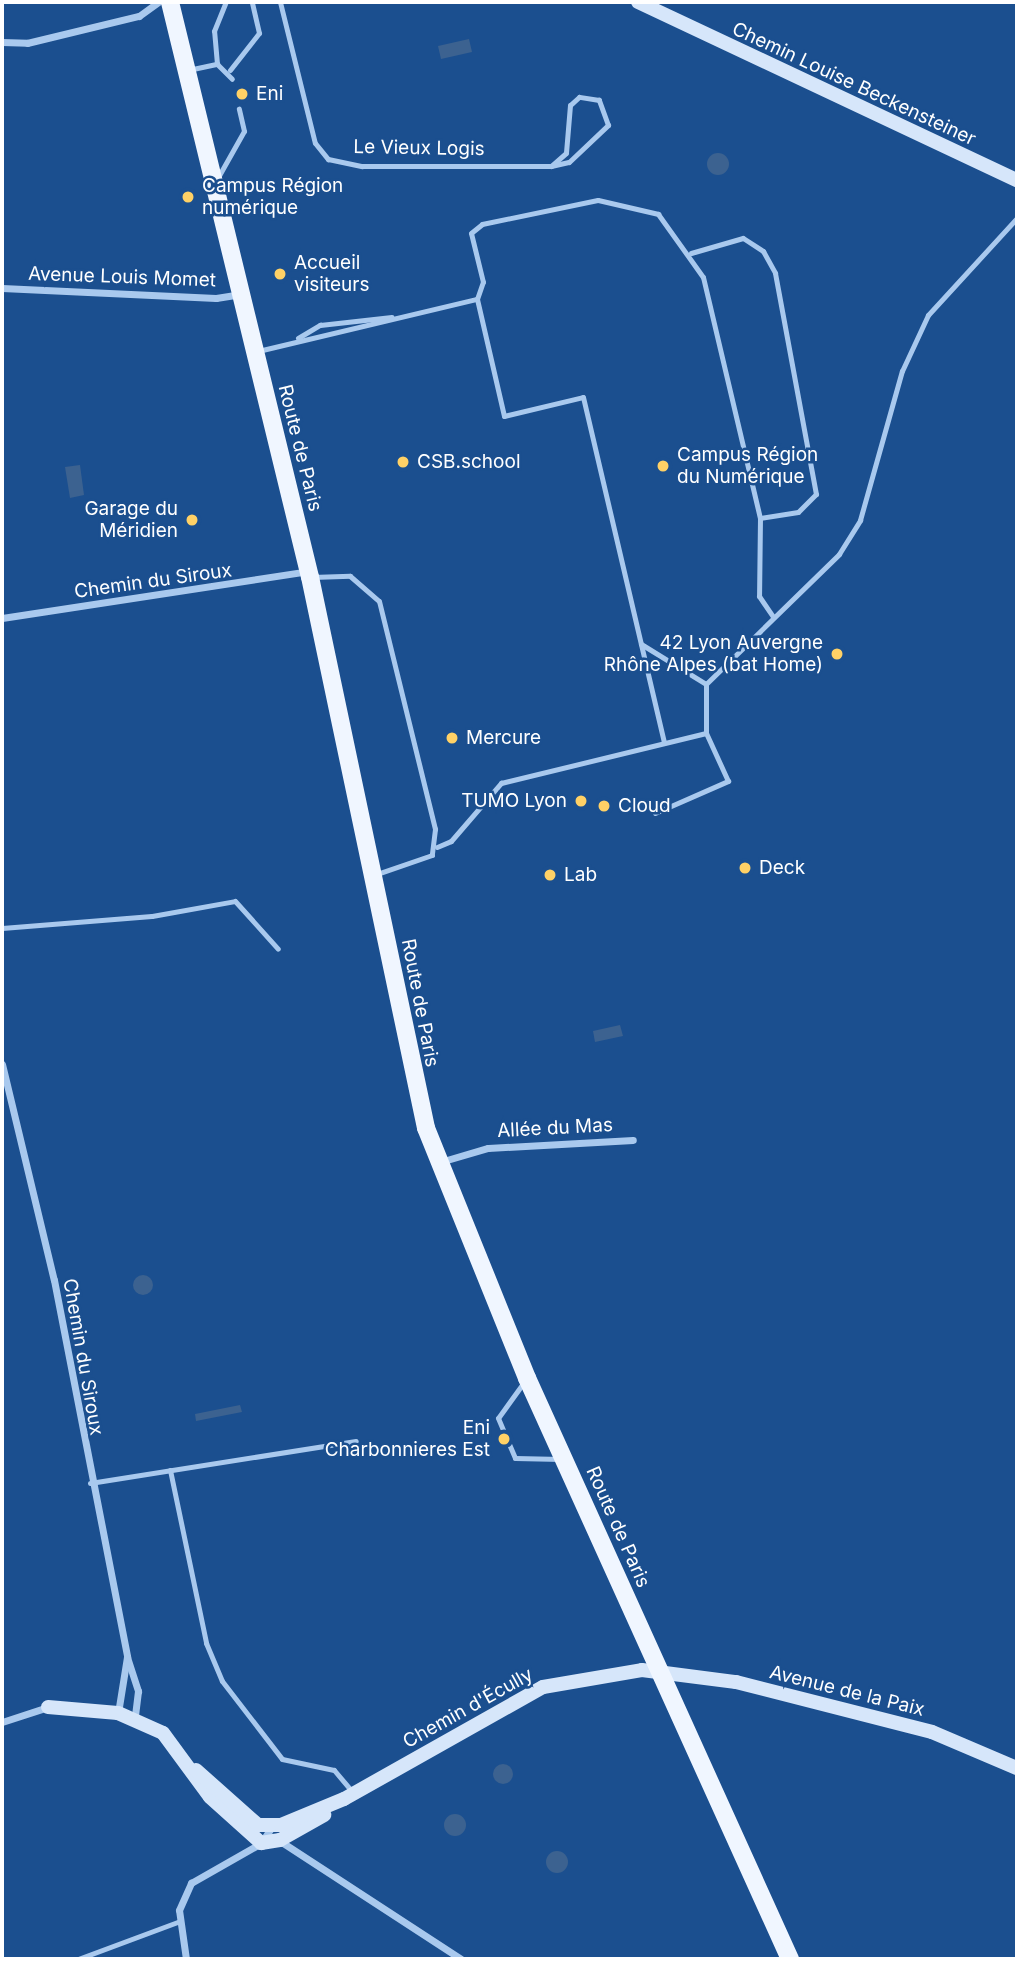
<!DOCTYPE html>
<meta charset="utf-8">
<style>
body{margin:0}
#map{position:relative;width:1019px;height:1961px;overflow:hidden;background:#1b4f8f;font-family:Inter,sans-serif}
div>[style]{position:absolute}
.water>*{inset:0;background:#3c6290}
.round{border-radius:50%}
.lane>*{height:5px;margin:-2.5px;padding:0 2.5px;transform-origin:2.5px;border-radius:2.5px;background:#a9c9ee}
.street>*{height:7px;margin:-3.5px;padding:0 3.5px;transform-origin:3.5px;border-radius:3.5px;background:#a9c9ee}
.secondary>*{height:14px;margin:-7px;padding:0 7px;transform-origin:7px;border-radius:7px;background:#d6e6fa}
.primary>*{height:18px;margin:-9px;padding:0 9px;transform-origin:9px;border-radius:9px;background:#f0f6ff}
.dots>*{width:19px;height:19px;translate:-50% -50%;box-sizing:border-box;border:4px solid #1b4f8f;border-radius:50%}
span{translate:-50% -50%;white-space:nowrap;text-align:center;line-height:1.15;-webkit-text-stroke:5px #1b4f8f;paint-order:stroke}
.street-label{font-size:19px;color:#fff}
.poi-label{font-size:19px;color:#fff}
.left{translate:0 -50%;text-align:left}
.right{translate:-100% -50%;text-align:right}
.frame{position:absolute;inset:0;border:4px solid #fff;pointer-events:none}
</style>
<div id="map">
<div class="water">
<i style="clip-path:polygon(469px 39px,472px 52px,441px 59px,438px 46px)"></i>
<i class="round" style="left:707px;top:153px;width:22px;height:22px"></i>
<i style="clip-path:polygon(80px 465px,84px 495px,70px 498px,65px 467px)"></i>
<i style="clip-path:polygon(620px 1025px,623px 1036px,595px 1042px,593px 1031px)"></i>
<i class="round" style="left:133px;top:1275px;width:20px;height:20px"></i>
<i style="clip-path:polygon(240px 1405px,242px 1412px,196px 1421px,195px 1414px)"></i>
<i class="round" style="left:493px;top:1764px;width:20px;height:20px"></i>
<i class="round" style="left:444px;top:1814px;width:22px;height:22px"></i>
<i class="round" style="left:546px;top:1851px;width:22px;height:22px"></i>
</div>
<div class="lane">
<i style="left:280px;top:2px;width:145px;rotate:76.1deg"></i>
<i style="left:315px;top:143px;width:21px;rotate:51deg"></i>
<i style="left:328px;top:159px;width:35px;rotate:12deg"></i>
<i style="left:362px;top:166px;width:189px"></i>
<i style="left:551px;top:166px;width:18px;rotate:-13deg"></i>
<i style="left:569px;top:162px;width:54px;rotate:-43.5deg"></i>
<i style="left:608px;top:125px;width:27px;rotate:-110deg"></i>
<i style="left:599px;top:100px;width:20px;rotate:-171deg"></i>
<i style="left:579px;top:97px;width:12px;rotate:138deg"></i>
<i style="left:570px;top:105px;width:48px;rotate:94.8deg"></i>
<i style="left:566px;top:153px;width:20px;rotate:139deg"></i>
<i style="left:217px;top:64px;width:33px;rotate:-95deg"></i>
<i style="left:214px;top:31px;width:31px;rotate:-68deg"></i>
<i style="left:188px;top:70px;width:30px;rotate:-12deg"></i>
<i style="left:217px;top:64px;width:21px;rotate:45deg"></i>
<i style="left:230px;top:70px;width:47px;rotate:-51.9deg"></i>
<i style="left:259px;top:33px;width:32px;rotate:-103deg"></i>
<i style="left:217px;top:179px;width:55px;rotate:-60.6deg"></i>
<i style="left:244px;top:131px;width:23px;rotate:-103deg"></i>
<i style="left:691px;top:253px;width:54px;rotate:-16.1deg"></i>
<i style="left:743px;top:238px;width:24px;rotate:33deg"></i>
<i style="left:763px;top:251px;width:25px;rotate:61deg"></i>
<i style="left:775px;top:273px;width:225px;rotate:79.5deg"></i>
<i style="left:816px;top:494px;width:25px;rotate:135deg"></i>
<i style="left:798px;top:512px;width:38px;rotate:171deg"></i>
<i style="left:477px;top:299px;width:120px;rotate:77deg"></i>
<i style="left:504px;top:416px;width:81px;rotate:-13.5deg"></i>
<i style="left:583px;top:397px;width:355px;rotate:76.8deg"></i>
<i style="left:298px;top:338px;width:26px;rotate:-31deg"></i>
<i style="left:320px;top:325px;width:72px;rotate:-6.3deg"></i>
<i style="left:258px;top:351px;width:225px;rotate:-13.4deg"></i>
<i style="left:477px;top:299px;width:18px;rotate:-71deg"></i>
<i style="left:483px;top:282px;width:50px;rotate:-103.8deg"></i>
<i style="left:471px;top:233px;width:14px;rotate:-39deg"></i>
<i style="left:482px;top:224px;width:118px;rotate:-11.7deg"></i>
<i style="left:598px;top:200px;width:62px;rotate:13.1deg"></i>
<i style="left:658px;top:214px;width:77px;rotate:54.5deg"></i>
<i style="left:703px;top:277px;width:248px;rotate:76.7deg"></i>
<i style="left:760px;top:518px;width:78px;rotate:90.7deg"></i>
<i style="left:759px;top:596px;width:25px;rotate:56deg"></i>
<i style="left:312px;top:577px;width:38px;rotate:-2deg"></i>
<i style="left:350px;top:576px;width:38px;rotate:41deg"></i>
<i style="left:379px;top:601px;width:235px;rotate:76.2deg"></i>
<i style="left:435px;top:829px;width:26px;rotate:97deg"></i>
<i style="left:432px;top:855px;width:58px;rotate:160.9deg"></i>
<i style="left:641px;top:644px;width:76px;rotate:31.6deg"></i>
<i style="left:655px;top:813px;width:80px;rotate:-23.7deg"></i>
<i style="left:728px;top:781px;width:53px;rotate:-114.6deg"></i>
<i style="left:437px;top:847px;width:15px;rotate:-23deg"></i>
<i style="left:451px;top:841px;width:77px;rotate:-49.2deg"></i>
<i style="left:501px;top:783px;width:211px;rotate:-13.7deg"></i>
<i style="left:706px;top:733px;width:49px;rotate:-90deg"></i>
<i style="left:706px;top:684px;width:186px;rotate:-44.3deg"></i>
<i style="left:839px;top:554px;width:40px;rotate:-58deg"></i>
<i style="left:860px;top:520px;width:155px;rotate:-74.3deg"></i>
<i style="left:902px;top:371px;width:62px;rotate:-65.1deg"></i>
<i style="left:928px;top:315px;width:132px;rotate:-47.5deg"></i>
<i style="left:2px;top:928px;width:150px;rotate:-4.6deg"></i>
<i style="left:152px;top:916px;width:84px;rotate:-10.2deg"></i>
<i style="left:235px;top:901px;width:64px;rotate:48.1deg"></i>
<i style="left:524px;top:1382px;width:44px;rotate:125.8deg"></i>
<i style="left:498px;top:1418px;width:43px;rotate:67deg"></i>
<i style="left:515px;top:1458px;width:46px;rotate:1.2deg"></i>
<i style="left:170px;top:1470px;width:177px;rotate:78.2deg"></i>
<i style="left:206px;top:1643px;width:41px;rotate:67.2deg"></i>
<i style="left:222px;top:1681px;width:98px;rotate:52.4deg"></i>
<i style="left:282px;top:1759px;width:53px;rotate:11.9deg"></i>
<i style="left:334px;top:1770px;width:30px;rotate:50deg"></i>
<i style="left:90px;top:1483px;width:269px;rotate:-9deg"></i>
<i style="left:78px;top:1959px;width:109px;rotate:-20.4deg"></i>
</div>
<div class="street">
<i style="left:2px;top:42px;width:25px;rotate:2deg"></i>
<i style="left:27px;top:43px;width:115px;rotate:-13.6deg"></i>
<i style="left:139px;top:16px;width:24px;rotate:-36deg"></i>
<i style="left:2px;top:288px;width:214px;rotate:2.7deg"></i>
<i style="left:216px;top:298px;width:24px;rotate:-9deg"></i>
<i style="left:2px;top:618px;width:310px;rotate:-8.7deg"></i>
<i style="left:2px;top:1064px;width:222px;rotate:76.5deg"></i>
<i style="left:54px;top:1280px;width:384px;rotate:79deg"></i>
<i style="left:440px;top:1162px;width:50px;rotate:-16.3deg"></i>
<i style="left:488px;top:1148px;width:145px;rotate:-3.2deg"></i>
<i style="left:118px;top:1713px;width:57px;rotate:-80.9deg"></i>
<i style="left:127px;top:1657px;width:36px;rotate:72deg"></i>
<i style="left:138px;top:1691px;width:26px;rotate:97deg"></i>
<i style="left:2px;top:1722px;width:48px;rotate:-18.1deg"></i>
<i style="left:280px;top:1841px;width:216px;rotate:33.1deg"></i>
<i style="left:186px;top:1959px;width:49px;rotate:-98.1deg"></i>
<i style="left:179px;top:1910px;width:30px;rotate:-66deg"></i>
<i style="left:191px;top:1883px;width:81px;rotate:-29.7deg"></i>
<i style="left:261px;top:1843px;width:18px;rotate:-56deg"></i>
</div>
<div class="secondary">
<i style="left:638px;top:2px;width:419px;rotate:25.2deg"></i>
<i style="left:48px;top:1707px;width:70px;rotate:4.9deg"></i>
<i style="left:118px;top:1713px;width:49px;rotate:24deg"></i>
<i style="left:163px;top:1733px;width:79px;rotate:53.7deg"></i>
<i style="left:210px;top:1797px;width:69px;rotate:42deg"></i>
<i style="left:261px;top:1843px;width:19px;rotate:-9deg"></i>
<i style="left:280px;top:1840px;width:51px;rotate:-29.6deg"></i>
<i style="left:196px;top:1770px;width:83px;rotate:41.6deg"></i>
<i style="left:258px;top:1825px;width:23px"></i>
<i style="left:281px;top:1825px;width:68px;rotate:-22.4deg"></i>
<i style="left:344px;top:1799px;width:228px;rotate:-29.4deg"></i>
<i style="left:543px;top:1687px;width:100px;rotate:-9.7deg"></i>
<i style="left:642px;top:1670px;width:95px;rotate:7.3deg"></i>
<i style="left:736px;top:1682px;width:202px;rotate:14.3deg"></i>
<i style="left:932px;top:1732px;width:92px;rotate:23deg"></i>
</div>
<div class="primary">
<i style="left:170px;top:2px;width:592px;rotate:76.32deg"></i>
<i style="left:310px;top:577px;width:563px;rotate:78.11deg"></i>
<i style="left:426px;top:1128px;width:270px;rotate:68deg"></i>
<i style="left:527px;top:1378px;width:638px;rotate:65.65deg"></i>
</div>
<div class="dots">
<i style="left:242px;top:94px;background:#ffd166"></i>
<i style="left:188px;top:197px;background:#ffd166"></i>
<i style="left:280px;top:274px;background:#ffd166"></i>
<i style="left:403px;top:462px;background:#ffd166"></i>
<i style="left:663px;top:466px;background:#ffd166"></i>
<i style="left:192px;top:520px;background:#ffd166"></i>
<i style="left:837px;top:654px;background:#ffd166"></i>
<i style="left:452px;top:738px;background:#ffd166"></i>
<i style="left:581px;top:801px;background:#ffd166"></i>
<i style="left:604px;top:806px;background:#ffd166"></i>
<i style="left:745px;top:868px;background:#ffd166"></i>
<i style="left:550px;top:875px;background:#ffd166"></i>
<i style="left:504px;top:1439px;background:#ffd166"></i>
</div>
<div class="street-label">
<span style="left:854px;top:84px;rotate:25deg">Chemin Louise Beckensteiner</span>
<span style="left:419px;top:148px;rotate:1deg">Le Vieux Logis</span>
<span style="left:122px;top:277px;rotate:2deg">Avenue Louis Momet</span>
<span style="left:300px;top:448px;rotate:76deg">Route de Paris</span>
<span style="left:153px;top:581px;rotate:-8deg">Chemin du Siroux</span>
<span style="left:420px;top:1003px;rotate:79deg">Route de Paris</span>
<span style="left:555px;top:1128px;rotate:-3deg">Allée du Mas</span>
<span style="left:83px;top:1357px;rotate:80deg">Chemin du Siroux</span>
<span style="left:618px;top:1527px;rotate:66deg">Route de Paris</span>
<span style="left:847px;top:1691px;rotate:14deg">Avenue de la Paix</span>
<span style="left:468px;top:1708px;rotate:-29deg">Chemin d'Écully</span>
</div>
<div class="poi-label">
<span class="left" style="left:256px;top:94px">Eni</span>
<span class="left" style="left:202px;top:197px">Campus Région<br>numérique</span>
<span class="left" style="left:294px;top:274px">Accueil<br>visiteurs</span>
<span class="left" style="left:677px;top:466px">Campus Région<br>du Numérique</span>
<span class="left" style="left:417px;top:462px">CSB.school</span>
<span class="right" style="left:178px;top:520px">Garage du<br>Méridien</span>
<span class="right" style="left:823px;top:654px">42 Lyon Auvergne<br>Rhône Alpes (bat Home)</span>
<span class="left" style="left:466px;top:738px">Mercure</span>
<span class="right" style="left:567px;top:801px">TUMO Lyon</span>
<span class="left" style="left:618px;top:806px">Cloud</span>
<span class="left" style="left:759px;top:868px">Deck</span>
<span class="left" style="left:564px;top:875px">Lab</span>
<span class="right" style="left:490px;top:1439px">Eni<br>Charbonnieres Est</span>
</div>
<div class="frame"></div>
</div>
